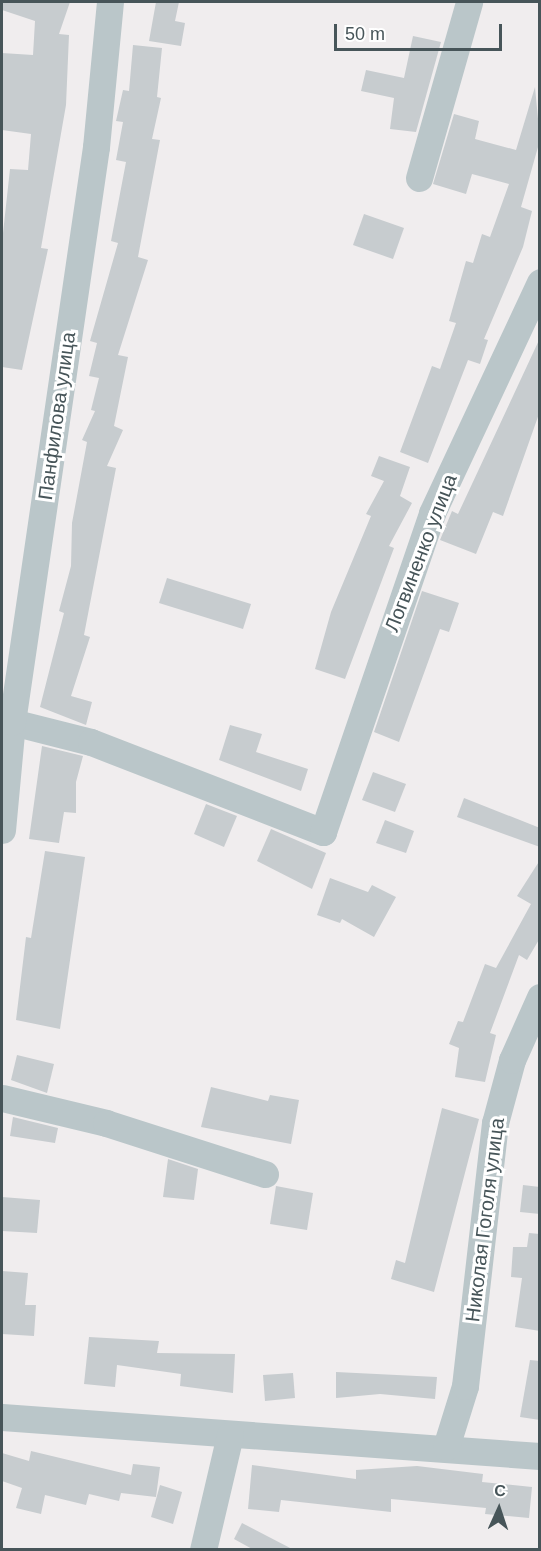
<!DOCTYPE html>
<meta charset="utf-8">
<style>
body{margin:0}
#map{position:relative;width:541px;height:1551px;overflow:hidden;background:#f0edee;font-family:Arial,sans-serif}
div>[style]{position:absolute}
.building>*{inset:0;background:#c7cccf}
.minor>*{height:27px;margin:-13.5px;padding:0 13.5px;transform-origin:13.5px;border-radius:13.5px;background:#bac6c9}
span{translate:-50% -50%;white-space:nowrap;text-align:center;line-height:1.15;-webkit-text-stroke:6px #fff;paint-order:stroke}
.street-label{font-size:20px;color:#475559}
.frame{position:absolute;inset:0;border:3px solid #475559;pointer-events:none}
.north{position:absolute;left:469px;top:1479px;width:60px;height:60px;-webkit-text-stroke:4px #fff;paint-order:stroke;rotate:3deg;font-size:16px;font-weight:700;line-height:24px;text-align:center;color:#475559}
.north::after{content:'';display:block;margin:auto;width:21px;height:27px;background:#475559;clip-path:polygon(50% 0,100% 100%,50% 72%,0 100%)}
.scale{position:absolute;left:334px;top:24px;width:168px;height:27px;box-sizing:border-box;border:3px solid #475559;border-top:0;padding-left:8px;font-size:18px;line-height:21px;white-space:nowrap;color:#475559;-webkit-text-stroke:4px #fff;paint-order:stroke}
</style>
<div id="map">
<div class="building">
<i style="clip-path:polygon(2px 2px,70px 2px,59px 34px,69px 35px,66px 105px,41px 248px,48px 249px,22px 370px,2px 367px,2px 242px,10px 169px,28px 170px,31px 134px,2px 130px,2px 53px,33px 55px,35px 21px,2px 10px)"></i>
<i style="clip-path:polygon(156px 2px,179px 2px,175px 21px,185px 23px,181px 46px,149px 41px)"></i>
<i style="clip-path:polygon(413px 36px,441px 42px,416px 132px,390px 129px,394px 98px,361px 91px,366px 70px,404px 78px)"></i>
<i style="clip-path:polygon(133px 45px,162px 48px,157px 97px,161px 98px,152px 139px,160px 140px,138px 257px,148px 260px,118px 355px,128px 357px,114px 426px,123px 430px,107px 466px,116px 468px,84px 635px,90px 637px,71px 696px,92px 702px,86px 725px,40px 707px,64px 613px,59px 611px,71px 566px,72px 523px,87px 442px,82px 440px,95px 411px,91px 410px,99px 378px,89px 376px,97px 343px,90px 341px,118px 243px,111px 241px,126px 162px,116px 160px,123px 122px,116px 121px,123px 90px,129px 91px)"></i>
<i style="clip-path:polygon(535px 87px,540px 140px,521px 207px,532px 211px,523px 247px,484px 339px,488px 340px,480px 364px,468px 360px,428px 463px,400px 452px,432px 366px,440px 369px,456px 323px,449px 321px,466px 261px,473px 263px,482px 234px,490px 237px,509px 184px,472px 174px,466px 194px,433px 184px,454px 114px,479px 121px,475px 139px,516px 150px)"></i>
<i style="clip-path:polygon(364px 214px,404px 228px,393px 259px,353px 245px)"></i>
<i style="clip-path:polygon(540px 338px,540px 411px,503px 516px,493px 512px,476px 554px,440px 540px,452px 511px,458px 514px)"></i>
<i style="clip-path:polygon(379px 456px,410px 467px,400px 496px,412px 503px,389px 546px,394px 548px,345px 679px,315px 669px,331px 612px,371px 516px,366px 514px,384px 481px,371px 476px)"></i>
<i style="clip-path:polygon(167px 578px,251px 604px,243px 629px,159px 603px)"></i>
<i style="clip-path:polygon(422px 591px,459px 603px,449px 632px,440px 629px,399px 742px,374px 732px)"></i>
<i style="clip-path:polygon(230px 725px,262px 734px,256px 752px,308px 769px,301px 791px,219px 760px)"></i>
<i style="clip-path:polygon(42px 746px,83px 756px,76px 782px,76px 813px,64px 812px,59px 843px,29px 839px)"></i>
<i style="clip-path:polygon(373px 772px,406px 784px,395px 812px,362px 800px)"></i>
<i style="clip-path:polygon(464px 798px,540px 828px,540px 847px,457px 817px)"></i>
<i style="clip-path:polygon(206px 804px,237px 816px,224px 847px,194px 834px)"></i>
<i style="clip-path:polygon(385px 820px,414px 831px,406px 853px,376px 843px)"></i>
<i style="clip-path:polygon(271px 829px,326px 853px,312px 889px,257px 861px)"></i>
<i style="clip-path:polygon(45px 851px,85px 857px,60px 1029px,16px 1020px,26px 937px,31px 938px)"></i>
<i style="clip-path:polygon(540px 860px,540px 938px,527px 960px,519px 955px,490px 1033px,496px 1035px,485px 1082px,455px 1077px,459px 1048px,449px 1044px,458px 1021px,463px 1022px,485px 964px,496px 968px,531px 904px,517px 896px)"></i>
<i style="clip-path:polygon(330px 878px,368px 892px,372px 885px,396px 897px,374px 937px,342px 919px,340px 923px,317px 915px)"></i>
<i style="clip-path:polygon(17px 1055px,54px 1064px,47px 1093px,11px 1080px)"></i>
<i style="clip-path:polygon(211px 1087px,268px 1101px,270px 1095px,299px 1100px,291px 1144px,201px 1127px)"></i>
<i style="clip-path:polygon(442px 1108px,479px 1119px,434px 1292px,391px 1279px,396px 1260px,405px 1263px)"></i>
<i style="clip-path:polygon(13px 1117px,58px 1128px,55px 1143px,10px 1136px)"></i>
<i style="clip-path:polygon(168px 1159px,198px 1169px,194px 1200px,163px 1197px)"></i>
<i style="clip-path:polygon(523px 1185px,540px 1187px,540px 1214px,520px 1212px)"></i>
<i style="clip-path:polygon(276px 1186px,313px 1193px,307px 1230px,270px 1224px)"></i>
<i style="clip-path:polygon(2px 1197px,40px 1200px,37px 1233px,2px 1231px)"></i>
<i style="clip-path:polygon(529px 1233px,540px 1234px,540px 1331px,515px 1327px,522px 1278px,511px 1277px,513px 1247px,527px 1247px)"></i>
<i style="clip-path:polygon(2px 1271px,28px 1273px,25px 1305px,36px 1305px,34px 1336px,2px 1334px)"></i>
<i style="clip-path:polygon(89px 1337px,159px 1341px,157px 1353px,235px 1354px,233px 1393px,180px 1386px,181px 1374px,117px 1365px,115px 1387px,84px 1384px)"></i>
<i style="clip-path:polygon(530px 1360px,540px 1361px,540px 1420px,520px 1417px)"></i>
<i style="clip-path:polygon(336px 1372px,437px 1377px,435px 1399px,380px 1394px,336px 1398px)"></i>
<i style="clip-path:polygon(293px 1373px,295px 1398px,265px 1401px,263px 1375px)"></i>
<i style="clip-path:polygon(31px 1451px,131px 1475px,133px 1464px,160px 1467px,156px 1497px,121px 1493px,119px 1501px,89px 1494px,86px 1505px,45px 1495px,41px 1514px,16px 1508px,22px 1488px,2px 1481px,2px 1453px,29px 1461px)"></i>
<i style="clip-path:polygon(252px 1465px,356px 1479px,356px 1470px,417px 1466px,483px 1474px,482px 1482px,532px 1487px,529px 1518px,485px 1514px,486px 1508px,391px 1499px,391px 1512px,281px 1500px,279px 1512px,248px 1509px)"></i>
<i style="clip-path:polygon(160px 1485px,182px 1492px,173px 1524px,151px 1517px)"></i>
<i style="clip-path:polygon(242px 1523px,294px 1550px,254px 1550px,234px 1539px)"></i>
</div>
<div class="minor">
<i style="left:419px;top:178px;width:183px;rotate:-74.1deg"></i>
<i style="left:12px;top:722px;width:81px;rotate:14.2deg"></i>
<i style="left:91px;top:742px;width:249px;rotate:21.2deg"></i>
<i style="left:323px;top:832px;width:337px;rotate:-71.1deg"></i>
<i style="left:432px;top:513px;width:255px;rotate:-64.9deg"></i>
<i style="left:2px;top:830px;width:108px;rotate:-84.7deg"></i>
<i style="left:12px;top:722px;width:581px;rotate:-81.69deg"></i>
<i style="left:96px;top:147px;width:146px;rotate:-84.5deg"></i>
<i style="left:2px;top:1098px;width:107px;rotate:13.5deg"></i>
<i style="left:106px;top:1123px;width:167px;rotate:17.8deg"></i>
<i style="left:2px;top:1417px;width:539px;rotate:4.15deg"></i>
<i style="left:446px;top:1447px;width:64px;rotate:-72.7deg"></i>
<i style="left:465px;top:1386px;width:265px;rotate:-83.5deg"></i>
<i style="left:495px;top:1123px;width:65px;rotate:-74.9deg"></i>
<i style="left:512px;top:1060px;width:69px;rotate:-66deg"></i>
<i style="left:203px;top:1550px;width:118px;rotate:-76.8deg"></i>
</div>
<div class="street-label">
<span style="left:57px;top:416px;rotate:-82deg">Панфилова улица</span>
<span style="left:421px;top:553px;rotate:-69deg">Логвиненко улица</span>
<span style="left:485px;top:1220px;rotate:-83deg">Николая Гоголя улица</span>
</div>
<div class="frame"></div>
<div class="north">С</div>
<div class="scale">50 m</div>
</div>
